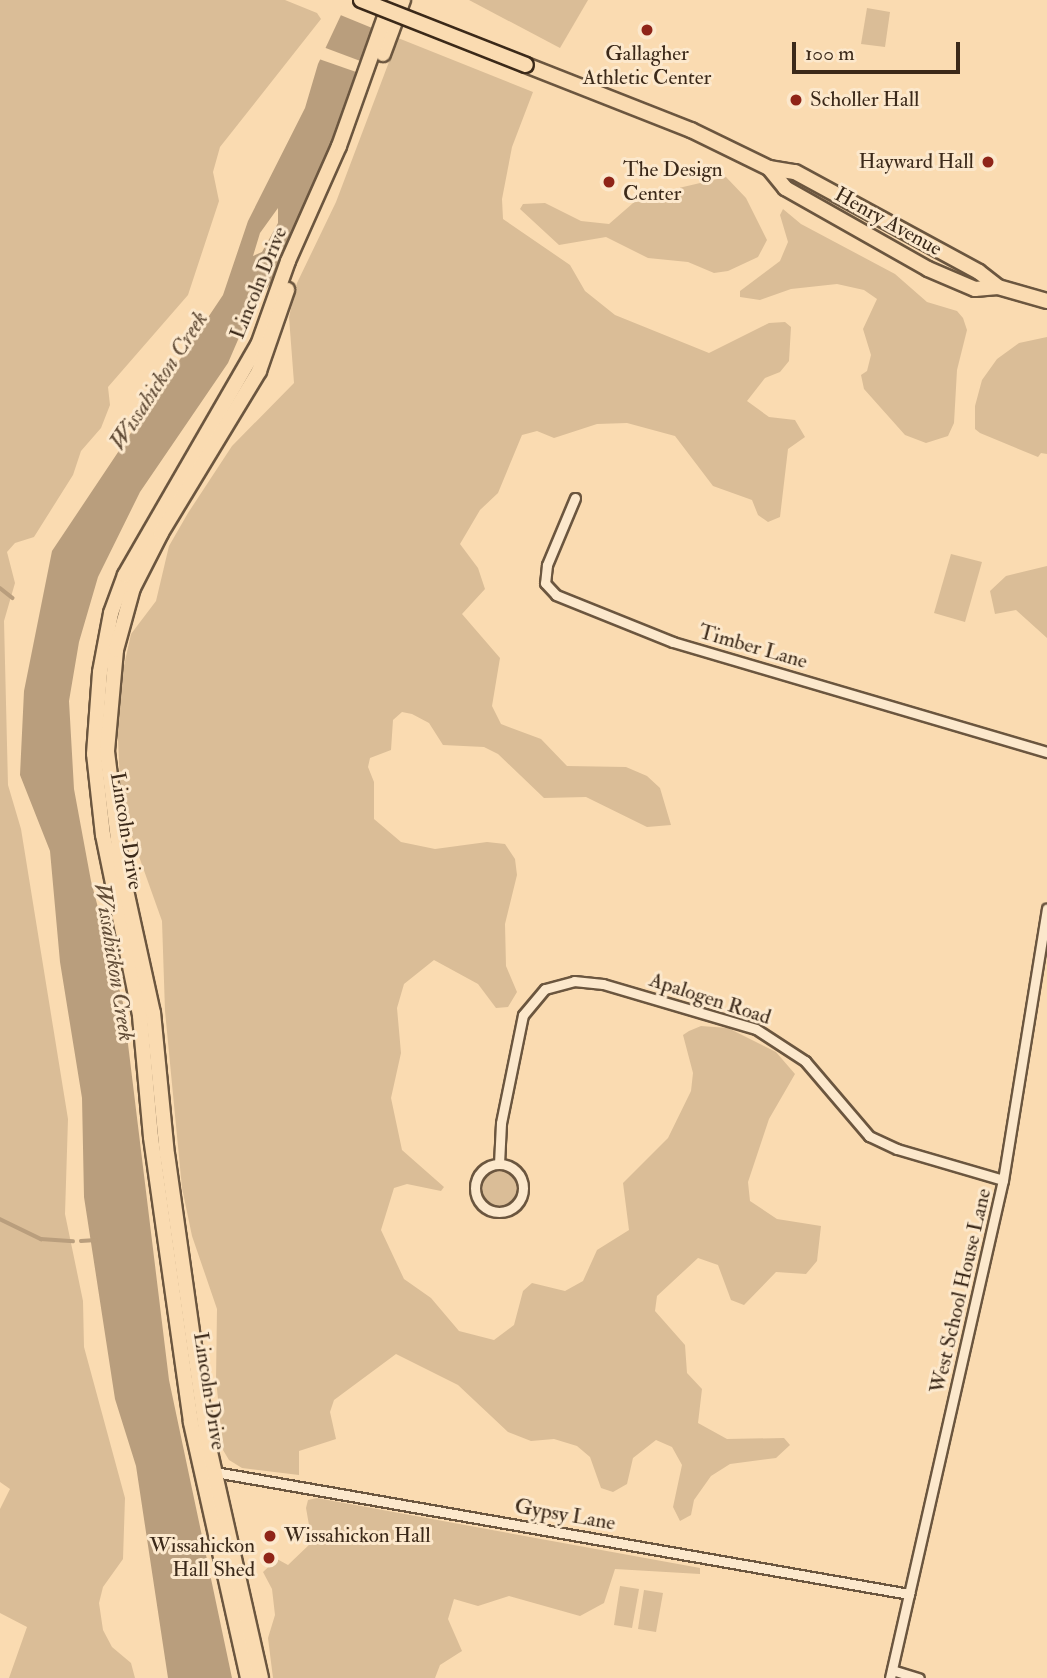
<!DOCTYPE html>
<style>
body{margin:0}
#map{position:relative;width:1047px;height:1678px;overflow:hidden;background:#fadbb1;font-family:"IM FELL Double Pica",serif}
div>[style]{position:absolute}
.green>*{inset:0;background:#dabd97}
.round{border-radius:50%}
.water>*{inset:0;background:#b99e7d}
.pier>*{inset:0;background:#fadbb1}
.stream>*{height:3.5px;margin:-1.75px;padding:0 1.75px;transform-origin:1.75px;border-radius:1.75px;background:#b99e7d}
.roads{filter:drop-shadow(2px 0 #6b563f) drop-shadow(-2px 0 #6b563f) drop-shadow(0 2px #6b563f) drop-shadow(0 -2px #6b563f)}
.minor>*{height:9px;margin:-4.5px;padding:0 4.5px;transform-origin:4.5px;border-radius:4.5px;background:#fce8cc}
.minor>.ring{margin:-4.5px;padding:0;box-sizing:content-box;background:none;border:9px solid #fce8cc;border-radius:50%}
.primary>*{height:14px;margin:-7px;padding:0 7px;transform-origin:7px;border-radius:7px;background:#fadbb1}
.bridges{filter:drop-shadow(2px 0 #3b2919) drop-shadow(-2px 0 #3b2919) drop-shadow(0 2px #3b2919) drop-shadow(0 -2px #3b2919)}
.primary-bridge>*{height:14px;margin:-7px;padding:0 7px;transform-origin:7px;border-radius:7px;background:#fadbb1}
.dots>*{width:19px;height:19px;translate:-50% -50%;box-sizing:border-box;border:4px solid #fce8cc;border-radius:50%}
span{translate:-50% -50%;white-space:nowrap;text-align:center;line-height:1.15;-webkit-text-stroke:6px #fce8cc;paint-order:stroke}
.poi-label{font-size:21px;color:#3b2919}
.left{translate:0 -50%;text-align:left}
.right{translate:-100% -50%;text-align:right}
.street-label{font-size:21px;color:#3b2919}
.water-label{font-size:23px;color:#614c37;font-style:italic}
.scale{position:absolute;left:792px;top:42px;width:168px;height:32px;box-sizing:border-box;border:4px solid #3b2919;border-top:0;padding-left:9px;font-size:21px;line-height:24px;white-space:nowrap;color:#3b2919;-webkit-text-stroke:5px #fce8cc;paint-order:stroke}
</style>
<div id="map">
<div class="green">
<i style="clip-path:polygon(0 0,285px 0,317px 13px,321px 19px,220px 147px,213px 172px,219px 201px,188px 295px,108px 387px,110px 405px,101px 428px,81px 451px,73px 475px,34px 537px,15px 543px,7px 552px,15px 583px,4px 621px,8px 785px,21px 829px,68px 1119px,65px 1214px,83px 1301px,84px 1347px,125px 1498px,123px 1559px,103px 1587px,99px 1603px,103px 1630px,112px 1647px,131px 1663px,135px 1678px,9px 1678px,27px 1627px,0 1613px,0 1509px,10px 1489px,0 1482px)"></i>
<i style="clip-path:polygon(469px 0,588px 0,560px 48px)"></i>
<i style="clip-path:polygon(867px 8px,890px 12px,885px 47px,861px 44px)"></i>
<i style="clip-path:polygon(398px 38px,533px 92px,512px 147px,502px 199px,503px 219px,570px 265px,585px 291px,615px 315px,709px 353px,769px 323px,785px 322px,791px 327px,789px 361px,780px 372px,765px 378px,747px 401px,769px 417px,795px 420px,805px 437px,788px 449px,780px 517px,768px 522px,758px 515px,752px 500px,713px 486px,675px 436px,627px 423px,597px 424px,554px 438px,537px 431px,522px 435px,498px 493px,480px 510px,460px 544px,478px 568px,485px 589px,462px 614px,500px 658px,492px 706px,501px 724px,541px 739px,567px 766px,626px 767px,647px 776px,660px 788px,671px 825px,647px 827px,586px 797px,544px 798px,498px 754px,484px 747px,443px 745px,429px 723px,412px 714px,402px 712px,393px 720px,391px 750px,370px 758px,368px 767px,374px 782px,374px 819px,401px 842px,435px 849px,487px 842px,505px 844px,515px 859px,517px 875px,505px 924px,506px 966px,517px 992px,508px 1007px,496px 1008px,478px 984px,434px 960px,404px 984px,397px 1008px,401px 1053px,391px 1098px,402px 1150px,444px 1187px,441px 1191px,407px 1184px,394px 1188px,381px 1230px,404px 1279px,431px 1298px,459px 1331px,494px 1340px,514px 1325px,523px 1291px,532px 1283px,565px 1291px,583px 1281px,597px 1250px,629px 1230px,623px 1183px,668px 1138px,691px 1091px,693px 1073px,683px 1035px,689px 1031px,701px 1026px,728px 1028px,776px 1052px,795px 1074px,769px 1119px,748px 1182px,750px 1201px,777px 1219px,821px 1226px,817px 1261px,806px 1274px,776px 1272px,744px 1305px,731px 1300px,718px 1265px,698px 1258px,657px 1296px,655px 1311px,685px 1345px,687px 1373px,702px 1389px,698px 1423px,727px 1439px,784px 1438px,790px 1445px,776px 1458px,730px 1464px,711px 1476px,694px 1500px,691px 1515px,680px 1521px,673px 1507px,682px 1465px,672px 1447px,656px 1440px,633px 1458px,627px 1484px,613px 1492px,601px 1488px,590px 1457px,577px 1446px,554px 1439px,531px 1441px,508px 1432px,458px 1385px,396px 1354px,334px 1400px,330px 1412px,336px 1439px,299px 1451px,299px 1475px,242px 1468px,229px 1460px,223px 1450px,216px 1379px,217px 1309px,192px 1236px,182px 1188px,165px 1011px,162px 921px,121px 806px,117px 717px,123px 670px,131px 634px,156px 601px,169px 546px,188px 513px,232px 446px,294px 383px,289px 317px,297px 283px,336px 202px)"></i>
<i style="clip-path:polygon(726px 177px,746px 198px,767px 240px,758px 257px,728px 271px,714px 273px,688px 262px,648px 258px,606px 237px,559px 245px,520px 209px,523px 204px,545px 203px,581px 221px,609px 224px,640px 197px)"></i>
<i style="clip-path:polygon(783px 209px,801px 224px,895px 274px,927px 302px,957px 311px,963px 318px,967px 330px,957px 370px,954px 423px,948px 436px,926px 443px,905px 435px,864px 389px,861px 375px,867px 371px,871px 355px,863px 329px,877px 299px,864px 290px,837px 284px,791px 289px,760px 300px,740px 297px,740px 291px,780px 261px,788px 242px,780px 215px)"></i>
<i style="clip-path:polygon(1047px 337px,1047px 454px,1041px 453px,1038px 457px,980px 433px,975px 429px,975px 406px,982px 380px,997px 359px,1019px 343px)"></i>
<i style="clip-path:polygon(951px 554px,982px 562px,965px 622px,934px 613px)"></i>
<i style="clip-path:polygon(1047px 566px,1047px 638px,1016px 610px,995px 614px,990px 591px,1006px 576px)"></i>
<i class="round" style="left:480px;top:1169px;width:38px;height:38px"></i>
<i style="clip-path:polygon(317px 1498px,700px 1568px,700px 1574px,615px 1569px,604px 1603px,580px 1616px,509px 1596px,478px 1606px,454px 1599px,448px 1619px,462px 1651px,440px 1665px,435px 1678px,273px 1678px,268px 1638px,275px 1615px,272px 1589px,263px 1572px,277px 1559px,288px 1565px,312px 1542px,306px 1508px,308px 1500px)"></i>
<i style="clip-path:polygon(620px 1586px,639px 1589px,632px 1628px,614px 1625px)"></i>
<i style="clip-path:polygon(644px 1590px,663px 1593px,656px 1632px,638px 1629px)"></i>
</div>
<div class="water">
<i style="clip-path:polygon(evenodd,348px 0,384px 0,331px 148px,274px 278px,250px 312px,228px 363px,140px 492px,98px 577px,79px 642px,69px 701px,74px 789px,91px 881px,123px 1003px,169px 1380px,232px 1678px,168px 1678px,136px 1466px,115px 1399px,84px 1197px,82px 1098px,60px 962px,50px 851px,20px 775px,24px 691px,52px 551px,223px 295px,248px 221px,305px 108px,318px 64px,348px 0,278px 208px,278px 223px,262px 252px,253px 256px,260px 233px,278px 208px)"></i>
</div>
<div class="pier">
<i style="clip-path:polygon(344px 0,387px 0,377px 30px,338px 14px)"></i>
<i style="clip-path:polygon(323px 47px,363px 62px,359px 73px,319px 59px)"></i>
</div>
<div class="stream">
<i style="left:0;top:588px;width:16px;rotate:38deg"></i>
<i style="left:0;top:1219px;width:46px;rotate:26deg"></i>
<i style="left:41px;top:1239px;width:32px;rotate:4deg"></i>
<i style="left:81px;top:1241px;width:15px;rotate:-4deg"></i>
</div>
<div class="roads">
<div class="minor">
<i style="left:575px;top:498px;width:73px;rotate:112.7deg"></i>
<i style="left:547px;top:565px;width:18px;rotate:96deg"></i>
<i style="left:545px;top:583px;width:16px;rotate:47deg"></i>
<i style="left:556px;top:595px;width:126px;rotate:21.9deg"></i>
<i style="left:673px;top:642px;width:390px;rotate:16.4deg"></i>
<i style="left:499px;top:1164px;width:41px;rotate:-87.2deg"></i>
<i style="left:501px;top:1123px;width:110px;rotate:-78.5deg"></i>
<i style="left:523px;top:1015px;width:34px;rotate:-50deg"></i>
<i style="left:545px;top:989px;width:30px;rotate:-15deg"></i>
<i style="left:574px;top:981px;width:29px;rotate:6deg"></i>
<i style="left:603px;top:984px;width:159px;rotate:16.4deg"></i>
<i style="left:756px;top:1029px;width:59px;rotate:33.1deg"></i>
<i style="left:805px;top:1061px;width:99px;rotate:49.5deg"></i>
<i style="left:869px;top:1136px;width:31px;rotate:25deg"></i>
<i style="left:897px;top:1149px;width:110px;rotate:16.3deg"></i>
<i class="ring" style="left:475px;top:1164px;width:39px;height:39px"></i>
<i style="left:215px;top:1472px;width:705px;rotate:9.97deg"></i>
<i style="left:892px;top:1670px;width:28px;rotate:17deg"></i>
<i style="left:890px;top:1678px;width:511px;rotate:-77.22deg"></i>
<i style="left:1003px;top:1180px;width:275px;rotate:-80.8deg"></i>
</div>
<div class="primary">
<i style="left:383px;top:54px;width:58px;rotate:-69.7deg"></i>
<i style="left:526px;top:65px;width:177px;rotate:21.5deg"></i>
<i style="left:691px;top:130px;width:87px;rotate:26deg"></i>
<i style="left:769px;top:168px;width:26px;rotate:9deg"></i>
<i style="left:795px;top:172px;width:209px;rotate:28.5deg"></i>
<i style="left:979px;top:272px;width:24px;rotate:38deg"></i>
<i style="left:998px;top:287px;width:51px;rotate:15.9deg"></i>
<i style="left:769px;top:168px;width:26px;rotate:51deg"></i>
<i style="left:785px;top:188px;width:164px;rotate:29.5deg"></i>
<i style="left:928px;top:269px;width:51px;rotate:23.1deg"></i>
<i style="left:975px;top:289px;width:23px;rotate:-5deg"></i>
<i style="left:248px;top:1678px;width:262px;rotate:-102.6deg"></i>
<i style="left:191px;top:1422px;width:288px;rotate:-98deg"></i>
<i style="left:151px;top:1137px;width:122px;rotate:-95.2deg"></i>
<i style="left:140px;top:1015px;width:184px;rotate:-101.6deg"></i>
<i style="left:103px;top:835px;width:81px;rotate:-96.3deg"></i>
<i style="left:94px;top:754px;width:82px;rotate:-85.8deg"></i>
<i style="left:100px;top:672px;width:60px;rotate:-79.4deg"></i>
<i style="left:111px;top:613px;width:40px;rotate:-69.8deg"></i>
<i style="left:125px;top:575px;width:266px;rotate:-60deg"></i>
<i style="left:258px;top:345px;width:89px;rotate:-70.3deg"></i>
<i style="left:288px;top:261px;width:126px;rotate:-66.1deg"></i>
<i style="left:339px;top:146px;width:155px;rotate:-70.4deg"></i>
<i style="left:261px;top:1678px;width:246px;rotate:-102.7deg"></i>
<i style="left:207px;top:1438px;width:286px;rotate:-98deg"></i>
<i style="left:167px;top:1155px;width:143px;rotate:-95.6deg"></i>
<i style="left:153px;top:1013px;width:144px;rotate:-102.4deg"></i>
<i style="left:122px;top:872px;width:122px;rotate:-97.1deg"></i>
<i style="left:107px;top:751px;width:101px;rotate:-84.9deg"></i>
<i style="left:116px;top:650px;width:64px;rotate:-74.7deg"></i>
<i style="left:133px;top:588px;width:62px;rotate:-63deg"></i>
<i style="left:161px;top:533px;width:189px;rotate:-58.8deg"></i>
<i style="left:259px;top:371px;width:86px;rotate:-70.9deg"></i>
</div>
</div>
<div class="bridges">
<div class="primary-bridge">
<i style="left:361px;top:0;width:177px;rotate:21.5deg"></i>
</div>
</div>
<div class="dots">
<i style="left:647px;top:30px;background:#8f2418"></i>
<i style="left:796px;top:100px;background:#8f2418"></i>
<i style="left:988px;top:162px;background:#8f2418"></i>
<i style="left:609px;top:182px;background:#8f2418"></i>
<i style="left:270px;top:1536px;background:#8f2418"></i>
<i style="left:269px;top:1558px;background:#8f2418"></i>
</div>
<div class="poi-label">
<span style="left:647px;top:66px">Gallagher<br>Athletic Center</span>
<span class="left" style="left:810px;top:100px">Scholler Hall</span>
<span class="right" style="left:974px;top:162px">Hayward Hall</span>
<span class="left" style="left:623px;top:182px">The Design<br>Center</span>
<span class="left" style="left:284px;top:1536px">Wissahickon Hall</span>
<span class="right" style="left:255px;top:1558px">Wissahickon<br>Hall Shed</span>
</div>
<div class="street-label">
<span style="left:888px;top:222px;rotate:29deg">Henry Avenue</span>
<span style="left:259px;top:283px;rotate:-68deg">Lincoln Drive</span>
<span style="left:753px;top:647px;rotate:16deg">Timber Lane</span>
<span style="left:126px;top:831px;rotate:81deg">Lincoln Drive</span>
<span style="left:710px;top:999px;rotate:18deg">Apalogen Road</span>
<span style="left:961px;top:1291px;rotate:-77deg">West School House Lane</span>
<span style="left:209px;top:1391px;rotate:81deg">Lincoln Drive</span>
<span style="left:565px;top:1515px;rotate:10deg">Gypsy Lane</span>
</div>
<div class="water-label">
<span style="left:159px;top:381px;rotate:-57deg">Wissahickon Creek</span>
<span style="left:114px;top:962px;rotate:81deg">Wissahickon Creek</span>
</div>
<div class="scale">100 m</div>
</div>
